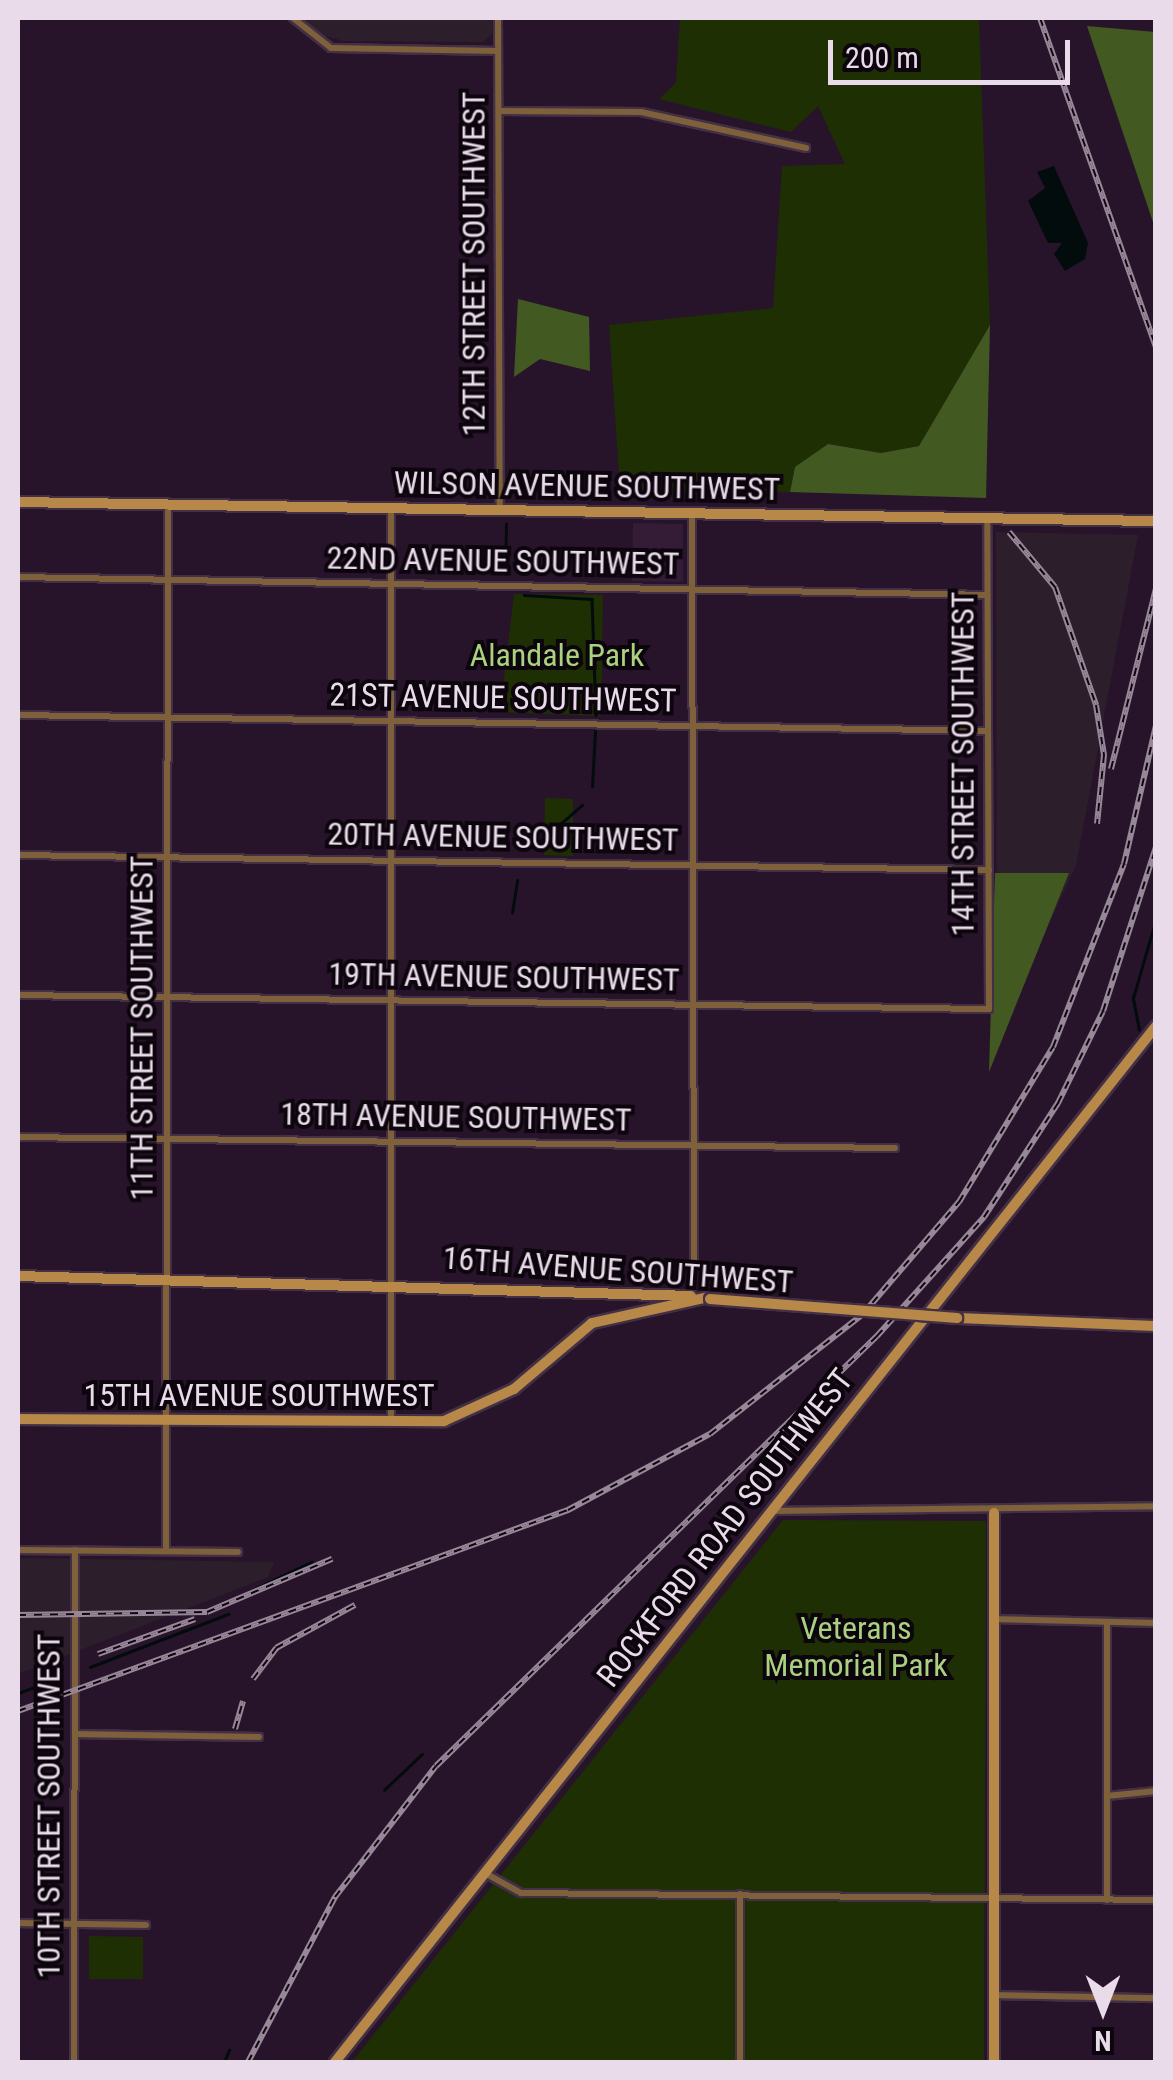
<!DOCTYPE html>
<style>
body{margin:0}
#map{position:relative;width:1173px;height:2080px;overflow:hidden;background:#28142a;font-family:"Roboto Condensed",sans-serif}
div>[style]{position:absolute}
.built>*{inset:0;background:#341b36}
.industrial>*{inset:0;background:#2c1f2b}
.green>*{inset:0;background:#1e2f04}
.forest>*{inset:0;background:#425a22}
.water>*{inset:0;background:#030c0d}
.stream>*{height:2.5px;margin:-1.25px;padding:0 1.25px;transform-origin:1.25px;border-radius:1.25px;background:#030c0d}
.roads{filter:drop-shadow(2px 0 #433045) drop-shadow(-2px 0 #433045) drop-shadow(0 2px #433045) drop-shadow(0 -2px #433045)}
.street>*{height:6px;margin:-3px;padding:0 3px;transform-origin:3px;border-radius:3px;background:#7e613b}
.secondary>*{height:10px;margin:-5px;padding:0 5px;transform-origin:5px;border-radius:5px;background:#b78847}
.rail>*{height:6px;margin-top:-3px;transform-origin:0;background:repeating-linear-gradient(90deg,#0c050d 0 8px,#988798 0 16px);box-sizing:border-box;border-block:2px solid #988798}
.bridges{filter:drop-shadow(2px 0 #433045) drop-shadow(-2px 0 #433045) drop-shadow(0 2px #433045) drop-shadow(0 -2px #433045)}
.secondary-bridge>*{height:10px;margin:-5px;padding:0 5px;transform-origin:5px;border-radius:5px;background:#b78847}
span{translate:-50% -50%;white-space:nowrap;text-align:center;line-height:1.15;-webkit-text-stroke:8px #0c050d;paint-order:stroke}
.street-label{font-size:32px;color:#e9dbe9}
.park-label{font-size:32px;color:#aad17e}
.frame{position:absolute;inset:0;border:20px solid #e9dbe9;pointer-events:none}
.north{position:absolute;left:1053px;top:1960px;width:100px;height:100px;-webkit-text-stroke:8px #0c050d;paint-order:stroke;rotate:180deg;font-size:28px;font-weight:700;line-height:40px;text-align:center;color:#e9dbe9}
.north::after{content:'';display:block;margin:auto;width:35px;height:45px;background:#e9dbe9;clip-path:polygon(50% 0,100% 100%,50% 72%,0 100%)}
.scale{position:absolute;left:828px;top:40px;width:242px;height:45px;box-sizing:border-box;border:5px solid #e9dbe9;border-top:0;padding-left:12px;font-size:30px;line-height:35px;white-space:nowrap;color:#e9dbe9;-webkit-text-stroke:8px #0c050d;paint-order:stroke}
</style>
<div id="map">
<div class="built">
<i style="clip-path:polygon(633px 523px,683px 524px,683px 582px,632px 581px)"></i>
</div>
<div class="industrial">
<i style="clip-path:polygon(304px 18px,492px 18px,493px 33px,483px 42px,344px 41px,314px 33px)"></i>
<i style="clip-path:polygon(996px 532px,1138px 535px,1076px 865px,997px 1037px)"></i>
<i style="clip-path:polygon(18px 1558px,274px 1562px,268px 1577px,18px 1674px)"></i>
</div>
<div class="green">
<i style="clip-path:polygon(680px 18px,979px 18px,990px 325px,919px 446px,881px 453px,828px 444px,795px 467px,790px 492px,620px 489px,609px 325px,773px 308px,782px 166px,845px 164px,818px 106px,791px 132px,659px 99px,676px 83px)"></i>
<i style="clip-path:polygon(514px 594px,603px 595px,601px 716px,500px 712px)"></i>
<i style="clip-path:polygon(545px 798px,573px 799px,573px 856px,544px 855px)"></i>
<i style="clip-path:polygon(783px 1520px,986px 1521px,984px 2062px,352px 2062px)"></i>
<i style="clip-path:polygon(89px 1936px,143px 1937px,143px 1979px,89px 1979px)"></i>
</div>
<div class="forest">
<i style="clip-path:polygon(1087px 26px,1155px 32px,1155px 228px)"></i>
<i style="clip-path:polygon(518px 299px,589px 317px,590px 371px,540px 359px,514px 377px)"></i>
<i style="clip-path:polygon(990px 325px,986px 498px,790px 492px,795px 467px,828px 444px,881px 453px,919px 446px)"></i>
<i style="clip-path:polygon(995px 873px,1069px 873px,989px 1072px)"></i>
</div>
<div class="water">
<i style="clip-path:polygon(1054px 166px,1088px 243px,1085px 259px,1065px 271px,1054px 254px,1062px 243px,1048px 243px,1028px 201px,1045px 188px,1037px 172px)"></i>
</div>
<div class="stream">
<i style="left:505px;top:573px;width:49px;rotate:-88.8deg"></i>
<i style="left:524px;top:595px;width:68px;rotate:3.4deg"></i>
<i style="left:592px;top:599px;width:116px;rotate:88deg"></i>
<i style="left:592px;top:787px;width:56px;rotate:-86.9deg"></i>
<i style="left:536px;top:845px;width:61px;rotate:-41deg"></i>
<i style="left:512px;top:913px;width:33px;rotate:-81deg"></i>
<i style="left:1139px;top:1030px;width:33px;rotate:-101deg"></i>
<i style="left:1133px;top:998px;width:82px;rotate:-73.8deg"></i>
<i style="left:250px;top:1591px;width:68px;rotate:-25.4deg"></i>
<i style="left:90px;top:1667px;width:148px;rotate:-21deg"></i>
<i style="left:18px;top:1693px;width:45px;rotate:-19.7deg"></i>
<i style="left:384px;top:1790px;width:52px;rotate:-43.5deg"></i>
<i style="left:224px;top:2062px;width:13px;rotate:-67deg"></i>
</div>
<div class="roads">
<div class="street">
<i style="left:293px;top:18px;width:48px;rotate:38.3deg"></i>
<i style="left:331px;top:48px;width:167px;rotate:1deg"></i>
<i style="left:498px;top:18px;width:492px;rotate:89.8deg"></i>
<i style="left:499px;top:111px;width:142px;rotate:0.4deg"></i>
<i style="left:641px;top:112px;width:169px;rotate:12.3deg"></i>
<i style="left:692px;top:513px;width:752px;rotate:89.85deg"></i>
<i style="left:18px;top:577px;width:969px;rotate:1.06deg"></i>
<i style="left:18px;top:715px;width:970px;rotate:0.94deg"></i>
<i style="left:18px;top:855px;width:971px;rotate:0.89deg"></i>
<i style="left:18px;top:995px;width:971px;rotate:0.83deg"></i>
<i style="left:989px;top:1009px;width:491px;rotate:-90.2deg"></i>
<i style="left:18px;top:1137px;width:877px;rotate:0.72deg"></i>
<i style="left:391px;top:1422px;width:913px;rotate:-90deg"></i>
<i style="left:771px;top:1511px;width:385px;rotate:-0.7deg"></i>
<i style="left:18px;top:1550px;width:220px;rotate:0.5deg"></i>
<i style="left:166px;top:1551px;width:1047px;rotate:-89.89deg"></i>
<i style="left:994px;top:1619px;width:162px;rotate:1.4deg"></i>
<i style="left:75px;top:1734px;width:184px;rotate:0.9deg"></i>
<i style="left:1107px;top:1796px;width:49px;rotate:-5.8deg"></i>
<i style="left:485px;top:1873px;width:41px;rotate:29.1deg"></i>
<i style="left:521px;top:1893px;width:635px;rotate:0.63deg"></i>
<i style="left:1107px;top:1900px;width:277px;rotate:-90deg"></i>
<i style="left:18px;top:1923px;width:128px;rotate:0.9deg"></i>
<i style="left:994px;top:1995px;width:162px;rotate:1.1deg"></i>
<i style="left:74px;top:2062px;width:512px;rotate:-89.89deg"></i>
<i style="left:740px;top:2062px;width:168px;rotate:-90deg"></i>
</div>
<div class="secondary">
<i style="left:18px;top:502px;width:1138px;rotate:0.96deg"></i>
<i style="left:18px;top:1276px;width:673px;rotate:1.7deg"></i>
<i style="left:957px;top:1318px;width:199px;rotate:2.3deg"></i>
<i style="left:18px;top:1419px;width:426px;rotate:0.3deg"></i>
<i style="left:444px;top:1421px;width:77px;rotate:-24.6deg"></i>
<i style="left:514px;top:1389px;width:102px;rotate:-40.2deg"></i>
<i style="left:592px;top:1323px;width:115px;rotate:-12.6deg"></i>
<i style="left:994px;top:1513px;width:549px;rotate:90deg"></i>
<i style="left:335px;top:2062px;width:1322px;rotate:-51.6deg"></i>
</div>
</div>
<div class="rail">
<i style="left:1040px;top:18px;width:350px;rotate:70.6deg"></i>
<i style="left:1009px;top:532px;width:72px;rotate:50.1deg"></i>
<i style="left:1055px;top:587px;width:125px;rotate:70.8deg"></i>
<i style="left:1096px;top:705px;width:51px;rotate:80.9deg"></i>
<i style="left:1104px;top:755px;width:69px;rotate:95.8deg"></i>
<i style="left:1111px;top:769px;width:186px;rotate:-76deg"></i>
<i style="left:18px;top:1615px;width:189px;rotate:-0.9deg"></i>
<i style="left:207px;top:1612px;width:136px;rotate:-23deg"></i>
<i style="left:98px;top:1654px;width:103px;rotate:-19.8deg"></i>
<i style="left:253px;top:1679px;width:39px;rotate:-53deg"></i>
<i style="left:276px;top:1648px;width:90px;rotate:-28.6deg"></i>
<i style="left:18px;top:1711px;width:586px;rotate:-20.08deg"></i>
<i style="left:568px;top:1510px;width:161px;rotate:-28.2deg"></i>
<i style="left:710px;top:1434px;width:193px;rotate:-38.1deg"></i>
<i style="left:862px;top:1315px;width:149px;rotate:-49.4deg"></i>
<i style="left:959px;top:1202px;width:181px;rotate:-58.8deg"></i>
<i style="left:1053px;top:1047px;width:196px;rotate:-68.8deg"></i>
<i style="left:1124px;top:864px;width:143px;rotate:-77deg"></i>
<i style="left:235px;top:1729px;width:29px;rotate:-74deg"></i>
<i style="left:248px;top:2062px;width:187px;rotate:-62.2deg"></i>
<i style="left:335px;top:1897px;width:165px;rotate:-52.4deg"></i>
<i style="left:436px;top:1766px;width:616px;rotate:-44.28deg"></i>
<i style="left:877px;top:1336px;width:160px;rotate:-48deg"></i>
<i style="left:984px;top:1217px;width:136px;rotate:-57deg"></i>
<i style="left:1058px;top:1103px;width:102px;rotate:-63.9deg"></i>
<i style="left:1103px;top:1011px;width:172px;rotate:-72.1deg"></i>
</div>
<div class="bridges">
<div class="secondary-bridge">
<i style="left:710px;top:1299px;width:248px;rotate:4.4deg"></i>
</div>
</div>
<div class="street-label">
<span style="left:474px;top:264px;rotate:-90deg">12TH STREET SOUTHWEST</span>
<span style="left:587px;top:486px;rotate:1deg">WILSON AVENUE SOUTHWEST</span>
<span style="left:503px;top:561px;rotate:1deg">22ND AVENUE SOUTHWEST</span>
<span style="left:503px;top:698px;rotate:1deg">21ST AVENUE SOUTHWEST</span>
<span style="left:963px;top:764px;rotate:-90deg">14TH STREET SOUTHWEST</span>
<span style="left:503px;top:837px;rotate:1deg">20TH AVENUE SOUTHWEST</span>
<span style="left:504px;top:977px;rotate:1deg">19TH AVENUE SOUTHWEST</span>
<span style="left:142px;top:1028px;rotate:-90deg">11TH STREET SOUTHWEST</span>
<span style="left:456px;top:1117px;rotate:1deg">18TH AVENUE SOUTHWEST</span>
<span style="left:618px;top:1270px;rotate:4deg">16TH AVENUE SOUTHWEST</span>
<span style="left:259px;top:1395px">15TH AVENUE SOUTHWEST</span>
<span style="left:725px;top:1528px;rotate:-52deg">ROCKFORD ROAD SOUTHWEST</span>
<span style="left:49px;top:1806px;rotate:-90deg">10TH STREET SOUTHWEST</span>
</div>
<div class="park-label">
<span style="left:557px;top:655px">Alandale Park</span>
<span style="left:856px;top:1647px">Veterans<br>Memorial Park</span>
</div>
<div class="frame"></div>
<div class="north">N</div>
<div class="scale">200 m</div>
</div>
